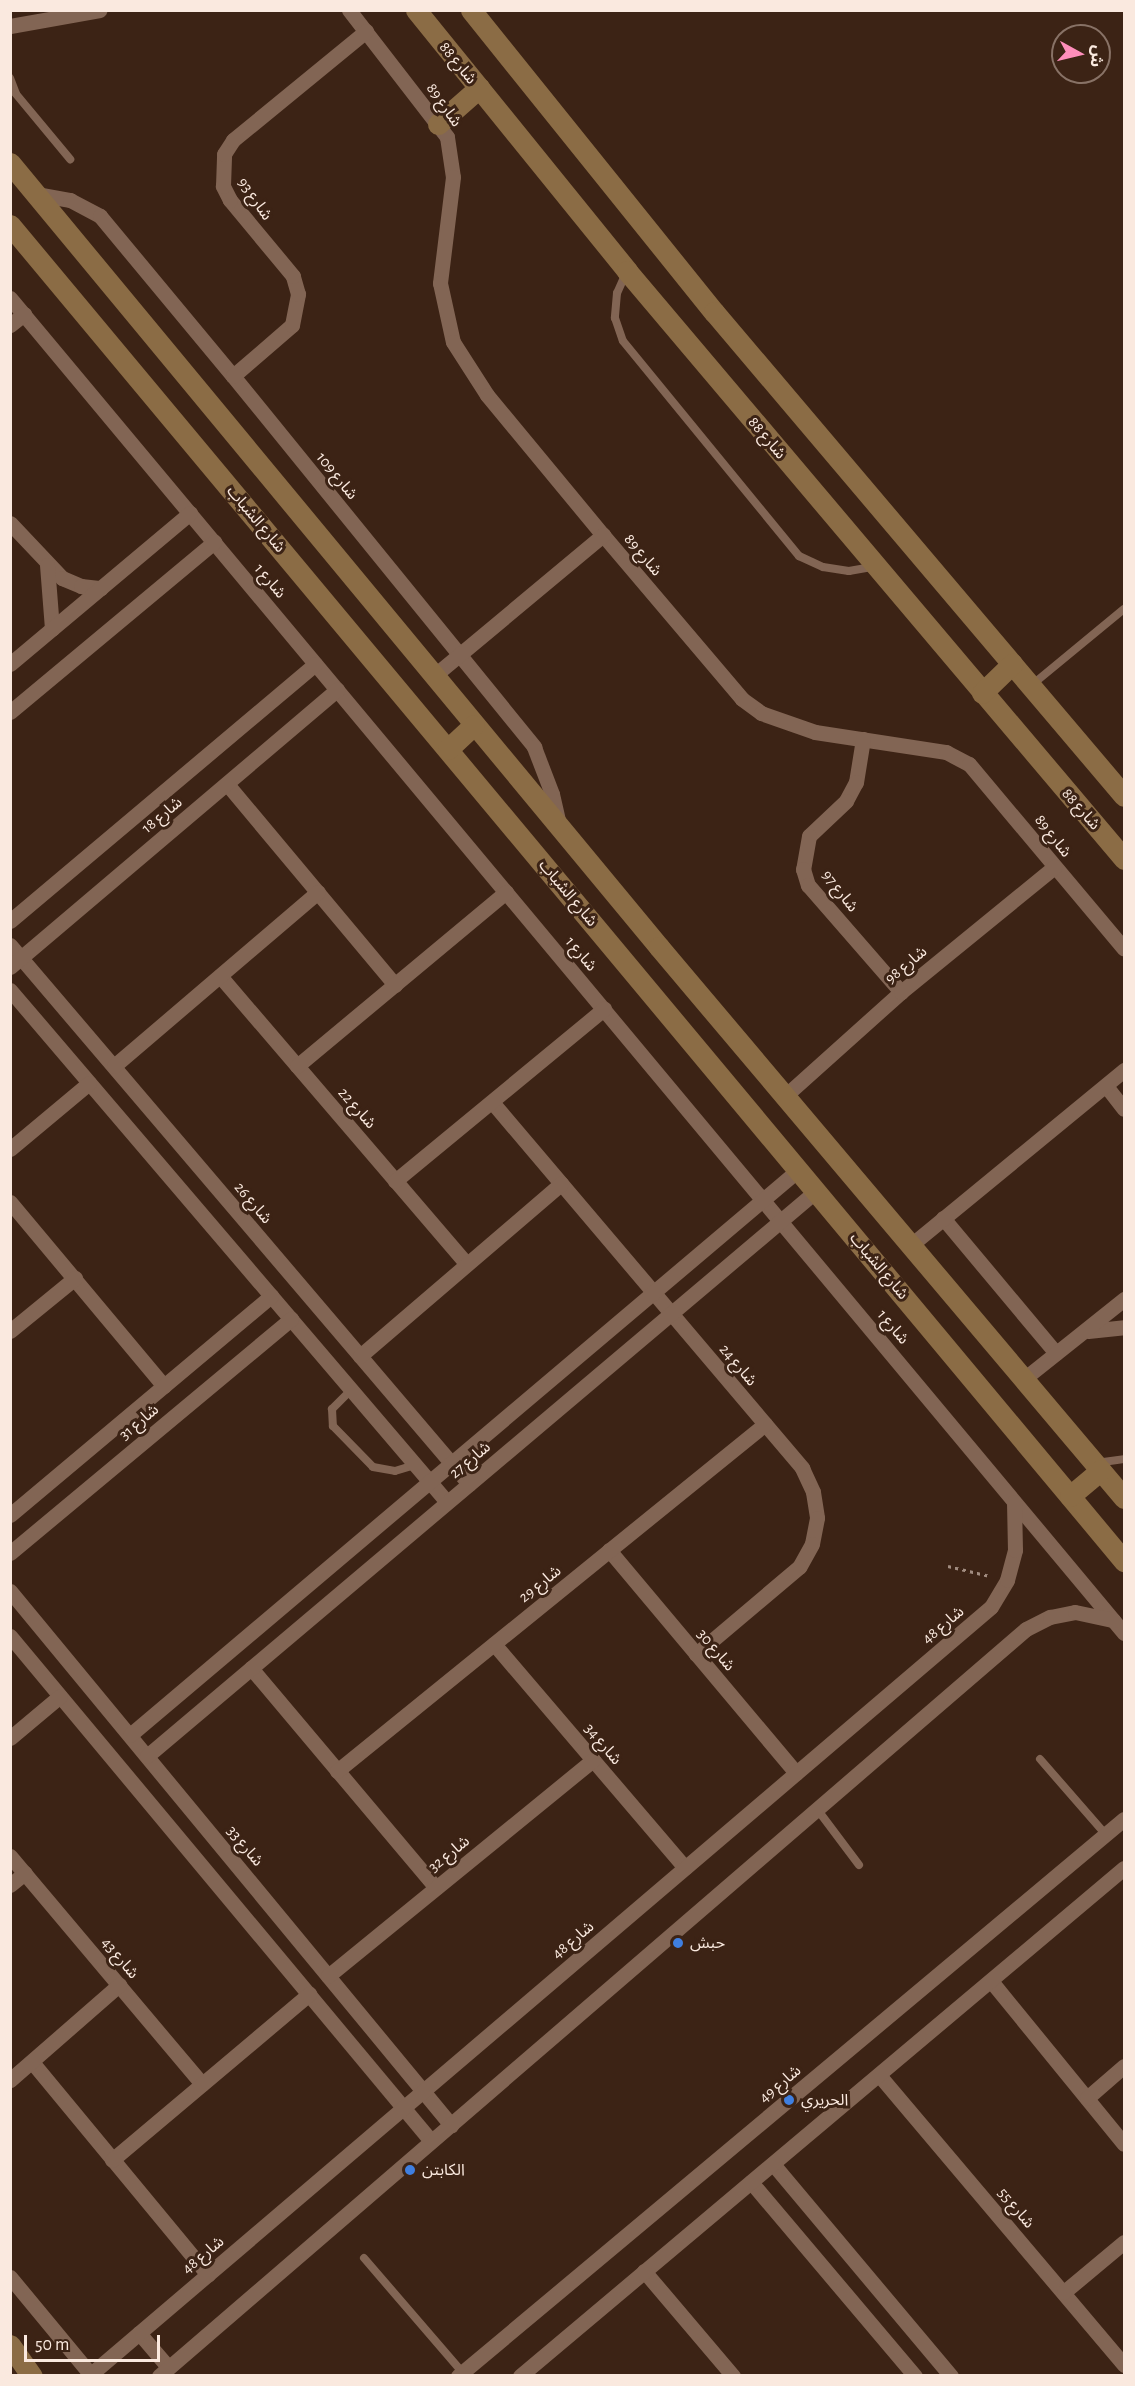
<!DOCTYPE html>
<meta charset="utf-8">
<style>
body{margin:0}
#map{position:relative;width:1135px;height:2386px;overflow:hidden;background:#3c2315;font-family:"Alegreya Sans","Noto Sans Arabic",sans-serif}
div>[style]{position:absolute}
.path>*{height:3px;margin-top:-1.5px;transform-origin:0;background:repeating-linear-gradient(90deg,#a18c80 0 3px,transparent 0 7.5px)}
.lane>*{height:8px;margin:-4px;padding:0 4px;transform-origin:4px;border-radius:4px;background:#826554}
.street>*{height:15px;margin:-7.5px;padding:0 7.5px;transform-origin:7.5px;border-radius:7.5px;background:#826554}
.secondary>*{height:21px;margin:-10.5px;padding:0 10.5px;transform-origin:10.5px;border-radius:10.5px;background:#8b6c45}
.dots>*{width:16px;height:16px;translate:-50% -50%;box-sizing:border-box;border:3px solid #3c2315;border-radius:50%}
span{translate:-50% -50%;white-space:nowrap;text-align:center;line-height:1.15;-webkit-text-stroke:6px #3c2315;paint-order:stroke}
.street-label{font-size:16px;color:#fae9df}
.poi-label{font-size:16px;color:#fae9df}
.left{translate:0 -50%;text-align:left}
.frame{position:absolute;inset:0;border:12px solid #fae9df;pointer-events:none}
.north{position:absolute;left:1051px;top:24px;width:60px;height:60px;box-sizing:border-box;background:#3c2315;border:2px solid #887266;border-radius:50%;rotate:98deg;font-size:16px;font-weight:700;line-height:24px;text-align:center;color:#fae9df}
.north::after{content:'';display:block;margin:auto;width:21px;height:27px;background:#fe8ebb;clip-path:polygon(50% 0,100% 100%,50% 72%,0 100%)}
.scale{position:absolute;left:24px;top:2335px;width:136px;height:27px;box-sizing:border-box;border:3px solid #fae9df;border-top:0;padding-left:8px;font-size:18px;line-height:21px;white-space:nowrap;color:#fae9df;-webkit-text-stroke:4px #3c2315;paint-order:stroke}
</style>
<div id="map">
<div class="path">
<i style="left:948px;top:1566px;width:43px;rotate:13.4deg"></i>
</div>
<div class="lane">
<i style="left:10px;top:78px;width:17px;rotate:69deg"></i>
<i style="left:16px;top:94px;width:85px;rotate:50.3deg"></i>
<i style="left:626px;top:273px;width:22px;rotate:114deg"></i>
<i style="left:617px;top:293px;width:25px;rotate:95deg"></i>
<i style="left:615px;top:318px;width:24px;rotate:71deg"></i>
<i style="left:623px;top:341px;width:278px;rotate:50.7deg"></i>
<i style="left:799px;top:556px;width:26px;rotate:25deg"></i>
<i style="left:823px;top:567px;width:26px;rotate:9deg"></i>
<i style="left:849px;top:571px;width:23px;rotate:-10deg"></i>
<i style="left:1033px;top:684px;width:118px;rotate:-39.5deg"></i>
<i style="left:351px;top:1390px;width:27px;rotate:135deg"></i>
<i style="left:332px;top:1409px;width:17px;rotate:87deg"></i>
<i style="left:333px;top:1426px;width:57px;rotate:45.7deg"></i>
<i style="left:373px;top:1467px;width:22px;rotate:10deg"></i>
<i style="left:395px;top:1471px;width:21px;rotate:-17deg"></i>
<i style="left:1096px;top:1463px;width:28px;rotate:-8deg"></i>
<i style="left:1040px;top:1759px;width:101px;rotate:49deg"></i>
<i style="left:817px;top:1809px;width:70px;rotate:53.1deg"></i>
<i style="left:364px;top:2258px;width:150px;rotate:49.3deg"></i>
</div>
<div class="street">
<i style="left:349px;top:10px;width:160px;rotate:52.3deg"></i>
<i style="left:447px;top:137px;width:40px;rotate:81.5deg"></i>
<i style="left:453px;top:177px;width:107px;rotate:97deg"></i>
<i style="left:440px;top:283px;width:60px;rotate:77.6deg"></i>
<i style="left:453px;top:342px;width:63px;rotate:57.3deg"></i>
<i style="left:487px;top:395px;width:182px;rotate:50.4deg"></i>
<i style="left:603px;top:535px;width:215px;rotate:49.7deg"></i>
<i style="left:742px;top:699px;width:24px;rotate:36deg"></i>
<i style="left:761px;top:713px;width:57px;rotate:19.4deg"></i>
<i style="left:815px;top:732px;width:133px;rotate:8.7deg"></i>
<i style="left:946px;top:752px;width:26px;rotate:28deg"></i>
<i style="left:969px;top:764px;width:241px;rotate:50deg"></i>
<i style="left:10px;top:26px;width:91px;rotate:-10.1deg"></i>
<i style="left:36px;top:194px;width:35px;rotate:10deg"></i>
<i style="left:70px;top:200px;width:34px;rotate:28deg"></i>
<i style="left:100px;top:216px;width:208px;rotate:50.3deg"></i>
<i style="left:233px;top:376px;width:478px;rotate:50.9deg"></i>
<i style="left:534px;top:747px;width:50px;rotate:69deg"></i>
<i style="left:552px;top:794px;width:32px;rotate:77deg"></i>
<i style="left:10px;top:298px;width:1739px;rotate:50.16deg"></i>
<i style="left:10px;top:325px;width:18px;rotate:-38deg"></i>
<i style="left:233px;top:376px;width:78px;rotate:-40.8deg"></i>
<i style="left:292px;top:325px;width:32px;rotate:-79deg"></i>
<i style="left:298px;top:294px;width:19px;rotate:-106deg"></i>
<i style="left:293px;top:276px;width:99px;rotate:-129.7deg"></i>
<i style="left:230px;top:200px;width:16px;rotate:-117deg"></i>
<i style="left:223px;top:186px;width:32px;rotate:-88deg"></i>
<i style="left:224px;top:154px;width:17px;rotate:-57deg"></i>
<i style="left:233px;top:140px;width:172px;rotate:-39.3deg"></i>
<i style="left:10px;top:523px;width:76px;rotate:46.6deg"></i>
<i style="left:62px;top:578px;width:21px;rotate:23deg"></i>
<i style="left:81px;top:586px;width:20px;rotate:6deg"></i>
<i style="left:47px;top:565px;width:64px;rotate:85.5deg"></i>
<i style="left:10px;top:664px;width:235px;rotate:-40deg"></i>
<i style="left:435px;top:675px;width:219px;rotate:-39.8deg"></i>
<i style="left:10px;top:712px;width:266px;rotate:-39.8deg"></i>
<i style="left:863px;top:739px;width:44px;rotate:99.2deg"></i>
<i style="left:856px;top:782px;width:21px;rotate:118deg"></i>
<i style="left:846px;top:801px;width:51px;rotate:136.6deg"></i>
<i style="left:809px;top:836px;width:34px;rotate:100deg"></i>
<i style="left:803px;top:869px;width:17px;rotate:73deg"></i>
<i style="left:808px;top:885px;width:142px;rotate:49deg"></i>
<i style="left:227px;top:784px;width:262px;rotate:50.1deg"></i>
<i style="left:10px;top:921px;width:399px;rotate:-40.1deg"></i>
<i style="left:10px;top:945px;width:708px;rotate:49.58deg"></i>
<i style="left:10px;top:967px;width:429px;rotate:-40.3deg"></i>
<i style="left:220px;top:976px;width:379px;rotate:49.4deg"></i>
<i style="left:10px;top:990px;width:673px;rotate:49.52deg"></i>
<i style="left:114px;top:1066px;width:268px;rotate:-40.5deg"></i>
<i style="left:297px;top:1066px;width:272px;rotate:-39.8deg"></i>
<i style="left:1106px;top:1086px;width:29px;rotate:52deg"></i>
<i style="left:785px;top:1096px;width:156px;rotate:-41.9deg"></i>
<i style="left:901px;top:992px;width:198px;rotate:-39.2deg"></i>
<i style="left:492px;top:1102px;width:480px;rotate:49.7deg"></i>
<i style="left:802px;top:1468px;width:26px;rotate:65deg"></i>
<i style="left:813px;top:1492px;width:26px;rotate:81deg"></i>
<i style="left:817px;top:1518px;width:26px;rotate:101deg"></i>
<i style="left:812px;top:1544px;width:26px;rotate:119deg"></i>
<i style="left:799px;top:1567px;width:135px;rotate:139.8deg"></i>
<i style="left:10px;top:1149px;width:103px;rotate:-39.9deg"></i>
<i style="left:395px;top:1181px;width:271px;rotate:-39.5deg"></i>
<i style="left:10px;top:1202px;width:240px;rotate:50.1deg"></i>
<i style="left:943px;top:1218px;width:176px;rotate:50.1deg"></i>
<i style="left:911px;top:1245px;width:276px;rotate:-39.4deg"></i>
<i style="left:10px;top:1331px;width:84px;rotate:-39.2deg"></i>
<i style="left:1088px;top:1331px;width:36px;rotate:-6deg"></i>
<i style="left:360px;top:1356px;width:265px;rotate:-40.6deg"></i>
<i style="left:1025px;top:1378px;width:127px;rotate:-38.6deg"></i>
<i style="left:10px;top:1515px;width:341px;rotate:-40deg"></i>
<i style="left:609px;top:1550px;width:291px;rotate:50deg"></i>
<i style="left:10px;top:1553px;width:366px;rotate:-39.8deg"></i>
<i style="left:10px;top:1591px;width:693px;rotate:50.45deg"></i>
<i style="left:10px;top:1636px;width:657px;rotate:50.18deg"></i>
<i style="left:494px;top:1644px;width:294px;rotate:49.5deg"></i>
<i style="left:251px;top:1668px;width:287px;rotate:49.9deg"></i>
<i style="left:130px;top:1735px;width:875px;rotate:-40.22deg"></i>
<i style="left:10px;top:1738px;width:65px;rotate:-40deg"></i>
<i style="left:147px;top:1756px;width:876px;rotate:-40.18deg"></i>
<i style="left:337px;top:1771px;width:551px;rotate:-39.03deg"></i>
<i style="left:10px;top:1856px;width:298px;rotate:49.9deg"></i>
<i style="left:10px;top:1885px;width:19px;rotate:-39deg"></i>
<i style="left:328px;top:1976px;width:342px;rotate:-39.2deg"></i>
<i style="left:991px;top:1981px;width:210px;rotate:50.8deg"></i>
<i style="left:32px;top:2062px;width:276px;rotate:50.4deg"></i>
<i style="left:879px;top:2075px;width:380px;rotate:49.8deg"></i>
<i style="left:10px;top:2080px;width:145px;rotate:-41.1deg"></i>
<i style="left:1087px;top:2098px;width:49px;rotate:-40.9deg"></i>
<i style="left:112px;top:2160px;width:258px;rotate:-40.1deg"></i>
<i style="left:773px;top:2164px;width:277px;rotate:50deg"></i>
<i style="left:751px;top:2182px;width:254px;rotate:49.8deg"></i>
<i style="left:644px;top:2271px;width:138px;rotate:49.7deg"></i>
<i style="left:10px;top:2277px;width:129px;rotate:50.4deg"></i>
<i style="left:1064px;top:2292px;width:78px;rotate:-39.8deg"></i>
<i style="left:139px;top:2333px;width:45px;rotate:49.5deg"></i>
<i style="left:91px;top:2374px;width:1182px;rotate:-40.44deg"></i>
<i style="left:991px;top:1607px;width:31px;rotate:-59deg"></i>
<i style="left:1007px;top:1580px;width:31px;rotate:-75deg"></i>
<i style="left:1015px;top:1550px;width:48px;rotate:-91.2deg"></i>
<i style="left:159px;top:2376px;width:1144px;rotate:-40.75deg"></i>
<i style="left:1026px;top:1629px;width:27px;rotate:-27deg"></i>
<i style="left:1050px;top:1617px;width:25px;rotate:-11deg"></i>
<i style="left:1075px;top:1612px;width:39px;rotate:12deg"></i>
<i style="left:458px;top:2376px;width:868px;rotate:-39.91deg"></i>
<i style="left:520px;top:2376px;width:789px;rotate:-40.07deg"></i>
</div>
<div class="secondary">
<i style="left:416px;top:10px;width:336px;rotate:51deg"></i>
<i style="left:627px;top:271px;width:770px;rotate:49.79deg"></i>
<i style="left:471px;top:10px;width:388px;rotate:51.2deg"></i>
<i style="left:714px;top:312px;width:634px;rotate:49.73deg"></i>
<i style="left:438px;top:124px;width:55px;rotate:-41.3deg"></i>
<i style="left:10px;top:163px;width:1018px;rotate:50.38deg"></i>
<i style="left:659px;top:947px;width:721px;rotate:49.84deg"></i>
<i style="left:10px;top:225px;width:1740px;rotate:50.18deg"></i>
<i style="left:982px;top:693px;width:42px;rotate:-44deg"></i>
<i style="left:448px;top:749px;width:35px;rotate:-43deg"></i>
<i style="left:1070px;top:1496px;width:40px;rotate:-40deg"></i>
<i style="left:10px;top:2345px;width:38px;rotate:55deg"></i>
</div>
<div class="dots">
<i style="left:678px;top:1943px;background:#3f7fe0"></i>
<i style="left:789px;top:2100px;background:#3f7fe0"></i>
<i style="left:410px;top:2170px;background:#3f7fe0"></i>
</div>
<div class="street-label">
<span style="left:458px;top:63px;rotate:51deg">شارع 88</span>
<span style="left:444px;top:105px;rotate:55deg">شارع 89</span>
<span style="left:255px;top:199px;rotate:55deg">شارع 93</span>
<span style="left:767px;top:438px;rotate:50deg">شارع 88</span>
<span style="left:337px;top:476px;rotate:51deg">شارع 109</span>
<span style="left:256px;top:519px;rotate:50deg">شارع الشباب</span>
<span style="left:643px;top:555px;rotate:50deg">شارع 89</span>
<span style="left:270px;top:581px;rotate:50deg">شارع 1</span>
<span style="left:1081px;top:809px;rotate:49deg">شارع 88</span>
<span style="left:162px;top:815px;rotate:-40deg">شارع 18</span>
<span style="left:1053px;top:836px;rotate:52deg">شارع 89</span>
<span style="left:840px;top:891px;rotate:52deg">شارع 97</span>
<span style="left:568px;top:893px;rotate:50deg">شارع الشباب</span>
<span style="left:581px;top:954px;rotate:50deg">شارع 1</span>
<span style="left:906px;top:965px;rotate:-40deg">شارع 98</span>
<span style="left:357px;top:1108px;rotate:49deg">شارع 22</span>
<span style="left:253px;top:1203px;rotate:50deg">شارع 26</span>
<span style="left:879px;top:1266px;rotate:50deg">شارع الشباب</span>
<span style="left:893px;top:1327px;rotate:50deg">شارع 1</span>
<span style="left:738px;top:1365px;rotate:50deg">شارع 24</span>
<span style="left:139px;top:1422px;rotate:-40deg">شارع 31</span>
<span style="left:470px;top:1460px;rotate:-40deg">شارع 27</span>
<span style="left:540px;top:1584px;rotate:-39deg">شارع 29</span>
<span style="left:943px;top:1625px;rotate:-40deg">شارع 48</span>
<span style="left:716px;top:1650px;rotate:50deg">شارع 30</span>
<span style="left:603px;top:1744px;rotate:50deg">شارع 34</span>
<span style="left:245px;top:1846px;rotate:50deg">شارع 33</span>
<span style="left:449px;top:1854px;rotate:-39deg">شارع 32</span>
<span style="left:573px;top:1940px;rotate:-40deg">شارع 48</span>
<span style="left:120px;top:1958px;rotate:50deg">شارع 43</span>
<span style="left:780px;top:2084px;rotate:-40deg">شارع 49</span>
<span style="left:1016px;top:2208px;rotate:50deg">شارع 55</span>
<span style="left:203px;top:2255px;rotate:-40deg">شارع 48</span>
</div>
<div class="poi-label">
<span class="left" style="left:690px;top:1943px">حبش</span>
<span class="left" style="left:801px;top:2100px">الحريري</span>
<span class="left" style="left:422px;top:2170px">الكابتن</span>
</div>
<div class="frame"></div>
<div class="north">ش</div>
<div class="scale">50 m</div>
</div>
